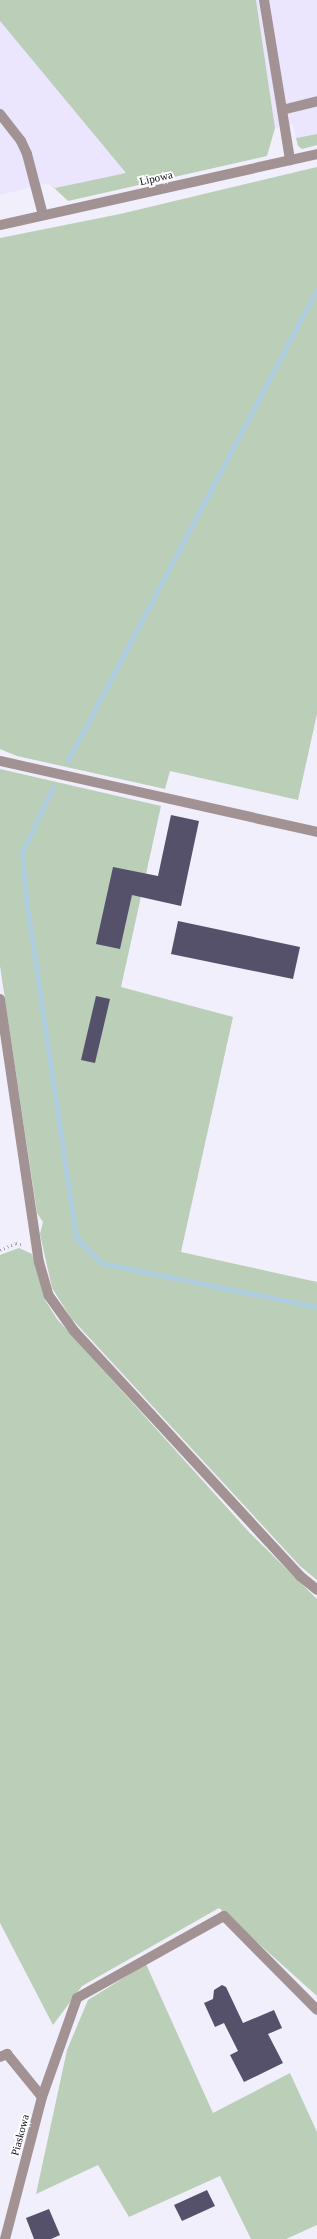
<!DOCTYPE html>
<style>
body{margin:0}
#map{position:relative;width:317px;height:2239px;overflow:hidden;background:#f1effb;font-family:Georgia,serif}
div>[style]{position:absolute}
.built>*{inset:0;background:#ebe6fd}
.green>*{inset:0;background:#bbceb8}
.stream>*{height:5px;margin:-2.5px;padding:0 2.5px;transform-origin:2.5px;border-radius:2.5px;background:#aecdde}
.building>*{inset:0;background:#55516b}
.path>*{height:2.5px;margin-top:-1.25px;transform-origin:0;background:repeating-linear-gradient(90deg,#a6a4af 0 1px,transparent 0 4px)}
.lane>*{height:10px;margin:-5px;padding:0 5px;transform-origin:5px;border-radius:5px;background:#a29294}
.street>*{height:10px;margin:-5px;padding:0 5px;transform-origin:5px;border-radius:5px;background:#a29294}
span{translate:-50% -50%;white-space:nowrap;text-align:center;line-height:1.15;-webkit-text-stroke:4px #fff;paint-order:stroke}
.street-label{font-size:11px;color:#100d17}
</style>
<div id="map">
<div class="built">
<i style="clip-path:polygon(256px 0,317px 0,317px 134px,296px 138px,293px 124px,275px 128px)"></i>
<i style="clip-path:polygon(0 21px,126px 173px,55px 188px,49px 183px,0 195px)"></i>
</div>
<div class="green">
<i style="clip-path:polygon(0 0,256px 0,275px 128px,267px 156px,68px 201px,49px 183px,55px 188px,126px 173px,0 21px)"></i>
<i style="clip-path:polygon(317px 134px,317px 145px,302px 149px,298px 146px,296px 138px)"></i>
<i style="clip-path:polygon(317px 167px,317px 714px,298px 800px,170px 771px,165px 789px,17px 756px,0 749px,0 238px,120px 214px)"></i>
<i style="clip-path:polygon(0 769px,161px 806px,121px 987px,233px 1017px,181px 1252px,317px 1282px,317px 1580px,300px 1566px,71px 1318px,52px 1288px,40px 1234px,43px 1222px,37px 1213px,0 966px)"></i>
<i style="clip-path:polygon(19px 1248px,32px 1254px,45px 1300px,57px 1319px,249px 1532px,317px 1599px,317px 1996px,219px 1908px,82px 1986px,53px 2025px,0 1923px,0 1255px)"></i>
<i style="clip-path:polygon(146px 1964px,213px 2113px,290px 2073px,317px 2132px,317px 2225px,286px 2239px,251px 2239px,220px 2176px,129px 2217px,98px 2165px,36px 2194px,67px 2050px,88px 2000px)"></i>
</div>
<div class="stream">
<i style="left:67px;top:762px;width:535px;rotate:-62.14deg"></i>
<i style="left:53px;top:787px;width:72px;rotate:115.5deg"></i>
<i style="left:22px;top:852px;width:47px;rotate:85.1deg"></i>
<i style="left:26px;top:899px;width:342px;rotate:81.6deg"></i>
<i style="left:76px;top:1237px;width:36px;rotate:46deg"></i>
<i style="left:101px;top:1263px;width:220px;rotate:11.5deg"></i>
</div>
<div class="building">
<i style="clip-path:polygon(171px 815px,199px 821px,181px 906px,132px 895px,120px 949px,96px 944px,113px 867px,158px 876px)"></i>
<i style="clip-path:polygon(178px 921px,300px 947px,293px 979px,171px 954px)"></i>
<i style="clip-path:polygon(96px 996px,110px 999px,95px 1063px,81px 1060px)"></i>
<i style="clip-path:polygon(222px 1985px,226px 1987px,243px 2023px,274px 2010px,282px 2028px,268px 2034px,283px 2063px,244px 2082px,230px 2055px,238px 2051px,224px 2023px,215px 2027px,204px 2003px,213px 1999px,214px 1990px)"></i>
<i style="clip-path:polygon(207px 2190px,215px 2206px,182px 2221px,174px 2205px)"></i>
<i style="clip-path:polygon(49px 2209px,60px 2235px,51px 2239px,34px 2239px,26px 2218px)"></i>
</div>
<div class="path">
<i style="left:0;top:1250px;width:17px;rotate:-24deg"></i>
<i style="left:16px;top:1243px;width:7px;rotate:16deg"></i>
</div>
<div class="lane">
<i style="left:264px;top:0;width:111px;rotate:80.7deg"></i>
<i style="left:282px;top:110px;width:36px;rotate:-14deg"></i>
<i style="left:282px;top:110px;width:51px;rotate:80.9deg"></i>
<i style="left:0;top:114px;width:34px;rotate:52deg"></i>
<i style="left:21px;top:141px;width:14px;rotate:65deg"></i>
<i style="left:27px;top:154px;width:63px;rotate:75.3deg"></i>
<i style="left:0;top:761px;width:325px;rotate:12.6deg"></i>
<i style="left:0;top:999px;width:266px;rotate:81.6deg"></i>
<i style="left:39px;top:1262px;width:35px;rotate:74deg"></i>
<i style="left:49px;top:1296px;width:43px;rotate:54.5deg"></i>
<i style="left:74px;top:1331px;width:333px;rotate:47.3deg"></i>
<i style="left:300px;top:1576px;width:22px;rotate:39deg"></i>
</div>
<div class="street">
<i style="left:0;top:225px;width:325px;rotate:-12.6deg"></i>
<i style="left:0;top:2057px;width:8px;rotate:-23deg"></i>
<i style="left:7px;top:2054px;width:55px;rotate:50.9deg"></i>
<i style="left:42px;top:2097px;width:147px;rotate:104.6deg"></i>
<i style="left:42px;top:2097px;width:105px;rotate:-70.5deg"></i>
<i style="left:77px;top:1998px;width:168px;rotate:-29.2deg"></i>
<i style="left:224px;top:1916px;width:132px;rotate:45.3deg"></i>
</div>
<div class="street-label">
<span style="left:156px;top:178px;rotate:-13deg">Lipowa</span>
<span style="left:20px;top:2135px;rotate:-75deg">Piaskowa</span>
</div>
</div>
